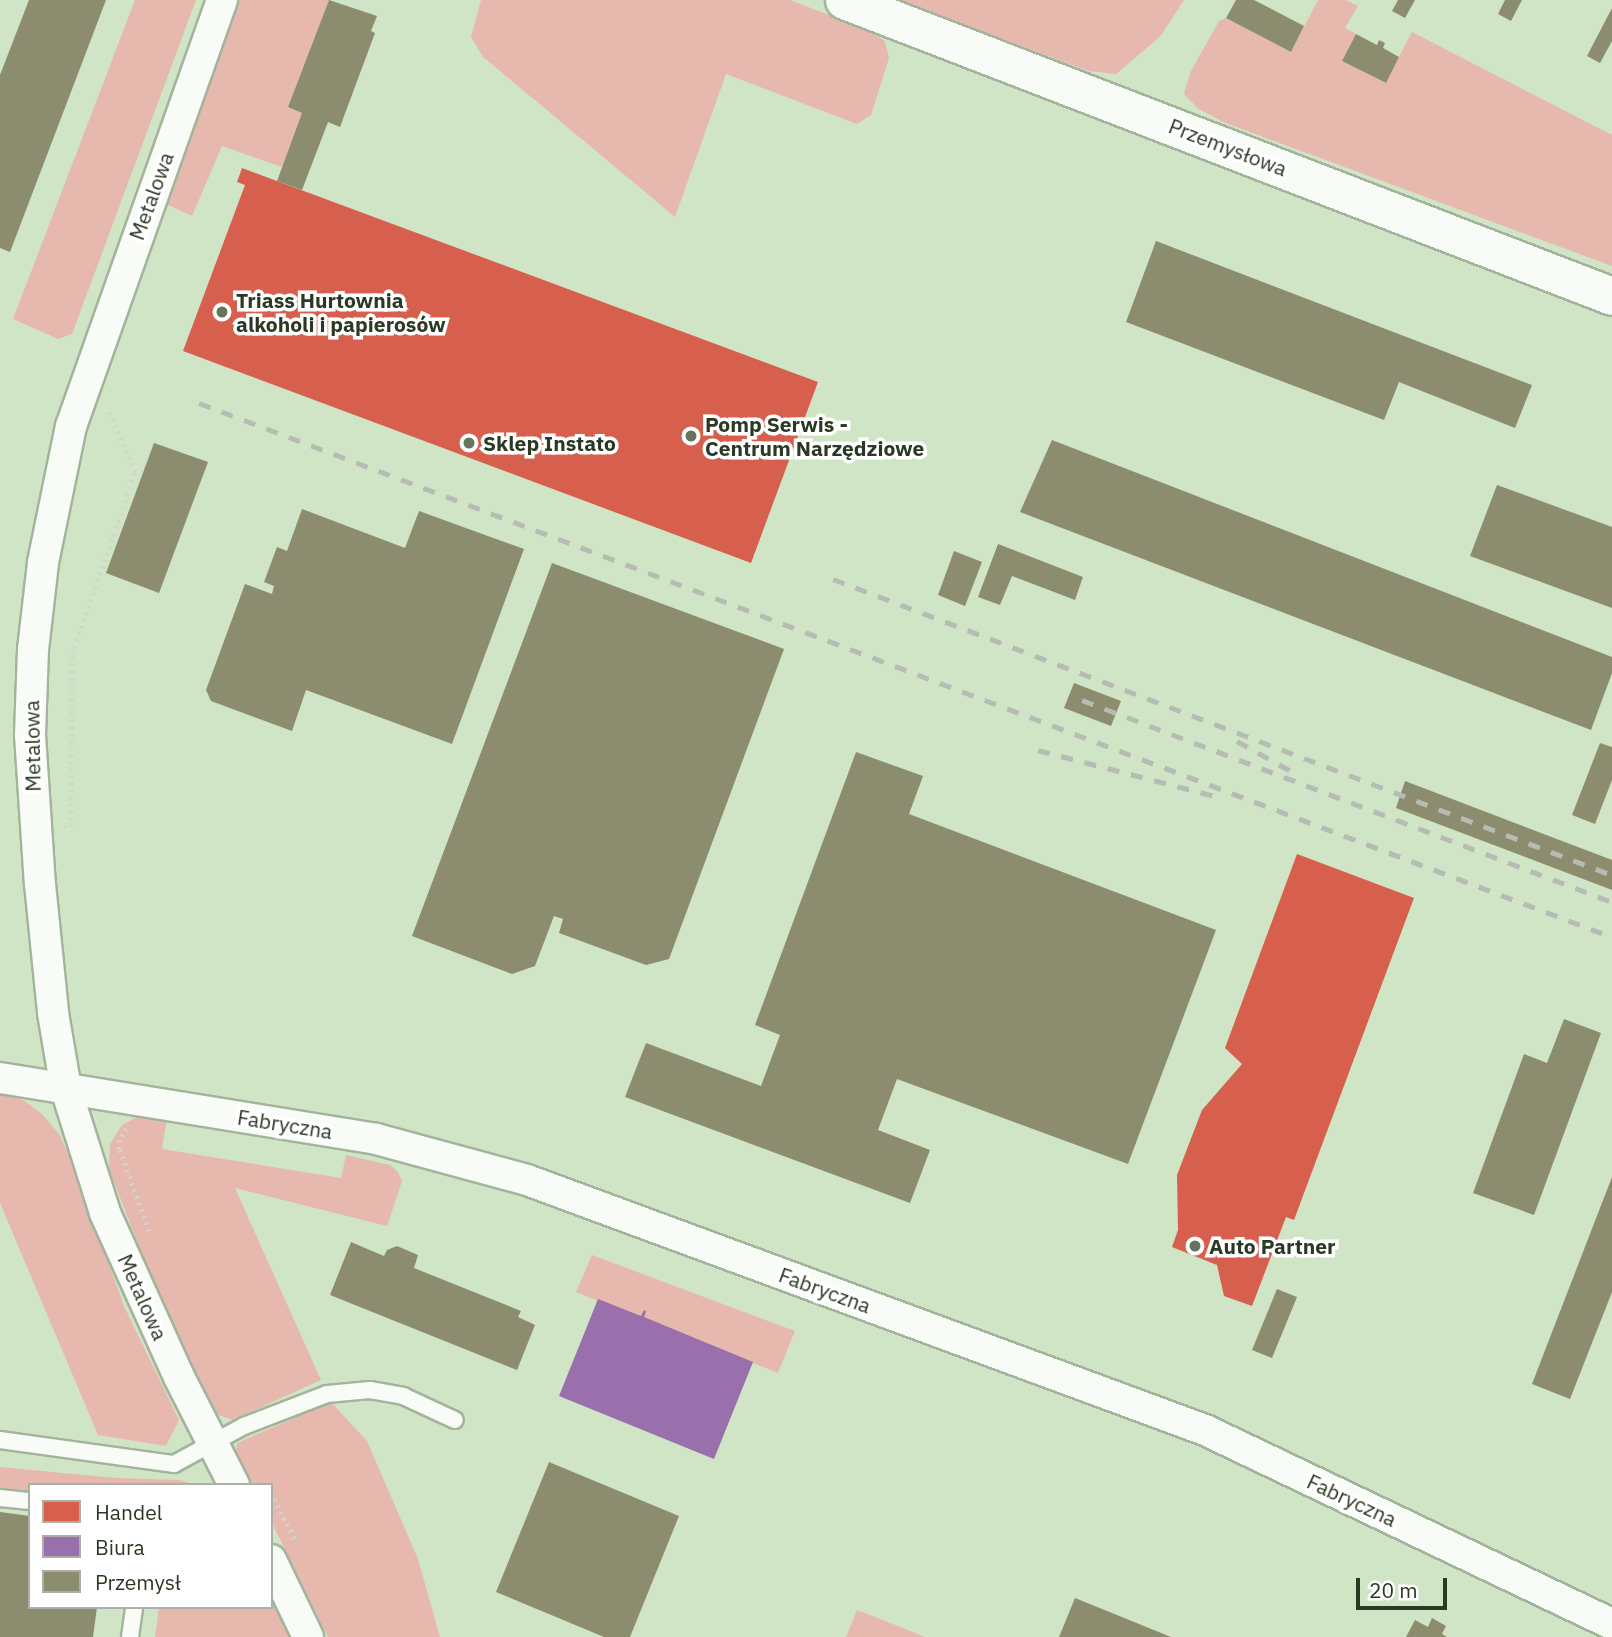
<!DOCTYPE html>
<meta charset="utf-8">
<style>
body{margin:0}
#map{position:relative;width:1612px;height:1637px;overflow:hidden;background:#cfe5c6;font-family:"IBM Plex Sans",sans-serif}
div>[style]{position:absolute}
.green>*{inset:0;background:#e7b9ae}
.shops>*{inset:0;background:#d6604d}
.offices>*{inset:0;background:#9970ab}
.industry>*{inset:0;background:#8c8c6e}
.path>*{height:4.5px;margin-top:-2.25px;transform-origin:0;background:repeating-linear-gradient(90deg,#cfd6cd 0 2px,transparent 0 7px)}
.roads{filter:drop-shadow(2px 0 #a2b49c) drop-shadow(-2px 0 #a2b49c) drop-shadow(0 2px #a2b49c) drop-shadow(0 -2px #a2b49c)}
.service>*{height:16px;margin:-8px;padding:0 8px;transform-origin:8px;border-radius:8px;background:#f8fbf6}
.minor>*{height:30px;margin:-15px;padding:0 15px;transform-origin:15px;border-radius:15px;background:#f8fbf6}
.tertiary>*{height:37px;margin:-18.5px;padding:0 18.5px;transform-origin:18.5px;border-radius:18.5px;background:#f8fbf6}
.rail>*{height:5px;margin-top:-2.5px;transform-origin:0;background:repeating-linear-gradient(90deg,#b6bbb3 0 12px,transparent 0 24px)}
.dots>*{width:19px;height:19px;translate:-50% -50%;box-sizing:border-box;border:4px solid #fff;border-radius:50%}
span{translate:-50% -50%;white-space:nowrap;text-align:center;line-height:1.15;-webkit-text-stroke:7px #fff;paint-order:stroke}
.street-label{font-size:21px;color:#2a3923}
.poi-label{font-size:21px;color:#2a3923;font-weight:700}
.left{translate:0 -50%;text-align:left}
.legend{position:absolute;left:28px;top:1483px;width:245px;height:126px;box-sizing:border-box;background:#fff;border:2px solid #aab0a7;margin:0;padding:9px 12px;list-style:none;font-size:21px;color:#2a3923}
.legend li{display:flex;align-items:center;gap:14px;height:35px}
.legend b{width:35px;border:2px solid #aab0a7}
.scale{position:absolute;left:1356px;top:1578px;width:91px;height:32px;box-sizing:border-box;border:4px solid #2a3923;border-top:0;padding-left:9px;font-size:21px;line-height:24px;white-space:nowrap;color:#2a3923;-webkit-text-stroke:5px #fff;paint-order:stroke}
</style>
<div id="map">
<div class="green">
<i style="clip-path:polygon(135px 0,196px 0,72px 334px,58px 339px,13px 319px)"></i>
<i style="clip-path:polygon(240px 0,329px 0,288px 107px,302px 113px,282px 167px,222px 146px,192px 216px,164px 203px)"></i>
<i style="clip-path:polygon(481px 0,790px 0,870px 31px,885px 41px,889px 58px,871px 115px,857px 124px,726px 74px,675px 217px,483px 57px,471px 37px)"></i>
<i style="clip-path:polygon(898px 0,1184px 0,1160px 37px,1116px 74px,1088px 71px)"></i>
<i style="clip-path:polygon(1318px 0,1346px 0,1358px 6px,1345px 28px,1356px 34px,1342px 61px,1385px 83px,1412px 32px,1612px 135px,1612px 266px,1223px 122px,1199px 109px,1184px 94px,1191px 71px,1219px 21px,1226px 18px,1291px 52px)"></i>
<i style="clip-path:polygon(0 1091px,25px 1101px,43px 1115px,59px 1134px,74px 1166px,124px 1306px,179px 1420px,166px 1446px,98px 1435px,0 1203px)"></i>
<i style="clip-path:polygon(142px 1114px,167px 1118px,162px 1149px,341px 1178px,346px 1155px,390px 1165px,398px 1172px,402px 1181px,387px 1226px,235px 1188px,321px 1380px,233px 1420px,212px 1413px,158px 1296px,109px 1169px,110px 1144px,122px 1125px)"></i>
<i style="clip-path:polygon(592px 1255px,795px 1331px,778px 1373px,576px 1292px)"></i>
<i style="clip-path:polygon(331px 1402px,367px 1441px,418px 1559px,440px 1637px,328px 1637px,271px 1521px,271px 1485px,253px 1485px,236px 1452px,237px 1444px,244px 1440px)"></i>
<i style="clip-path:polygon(0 1467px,116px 1478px,180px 1480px,194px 1485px,30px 1485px,30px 1492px,0 1489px)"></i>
<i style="clip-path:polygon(271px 1600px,290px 1637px,155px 1637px,159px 1607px,271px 1607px)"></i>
<i style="clip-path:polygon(857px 1610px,903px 1628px,925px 1637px,846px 1637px)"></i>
</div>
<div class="shops">
<i style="clip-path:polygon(242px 168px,818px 382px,751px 563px,183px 351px,245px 185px,237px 182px)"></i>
<i style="clip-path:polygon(1297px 854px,1414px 898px,1294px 1220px,1286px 1217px,1252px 1306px,1224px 1296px,1217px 1265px,1172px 1247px,1178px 1230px,1177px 1175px,1202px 1110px,1242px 1064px,1225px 1048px)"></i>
</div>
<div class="offices">
<i style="clip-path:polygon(598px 1299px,641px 1316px,644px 1310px,646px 1311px,644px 1317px,753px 1362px,714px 1459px,559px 1396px)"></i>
</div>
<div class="industry">
<i style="clip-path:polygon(29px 0,106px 0,10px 252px,0 248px,0 75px)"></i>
<i style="clip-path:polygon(329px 0,377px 16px,371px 31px,375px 33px,340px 127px,328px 122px,302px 190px,277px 181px,302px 113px,288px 107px)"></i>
<i style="clip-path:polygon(1236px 0,1254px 0,1304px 26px,1291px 52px,1226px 18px)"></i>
<i style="clip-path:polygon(1398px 0,1415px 0,1405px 18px,1392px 11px)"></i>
<i style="clip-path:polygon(1505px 0,1522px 0,1511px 21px,1498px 14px)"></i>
<i style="clip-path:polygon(1612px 8px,1612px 41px,1600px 63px,1587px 56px)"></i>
<i style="clip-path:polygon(1356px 34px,1377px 45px,1379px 40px,1385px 43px,1383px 48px,1399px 57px,1386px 83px,1342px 61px)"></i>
<i style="clip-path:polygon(1156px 241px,1532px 385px,1515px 428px,1399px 382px,1384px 420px,1126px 322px)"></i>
<i style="clip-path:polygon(1052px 440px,1612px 657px,1612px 673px,1591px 730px,1020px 512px)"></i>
<i style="clip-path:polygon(154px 443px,208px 462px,159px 593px,106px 573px)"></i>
<i style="clip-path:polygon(1497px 485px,1612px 527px,1612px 608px,1470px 556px)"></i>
<i style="clip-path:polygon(302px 509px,405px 548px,419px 511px,524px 549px,452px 744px,306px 690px,292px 731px,211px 701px,206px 690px,245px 584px,272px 594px,274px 586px,264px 582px,277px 547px,287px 551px)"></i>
<i style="clip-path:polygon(998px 544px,1083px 577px,1075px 600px,1012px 576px,1000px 605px,978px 597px)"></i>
<i style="clip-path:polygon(954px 551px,982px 562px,965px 606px,938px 595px)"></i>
<i style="clip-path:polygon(552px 563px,784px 649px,669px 959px,646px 965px,559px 933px,563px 919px,554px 916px,535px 966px,512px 974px,412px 936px)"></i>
<i style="clip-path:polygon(1074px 683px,1121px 701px,1111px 726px,1064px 708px)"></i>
<i style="clip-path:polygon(1600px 743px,1612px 747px,1612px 780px,1595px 824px,1572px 815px)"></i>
<i style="clip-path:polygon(856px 752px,923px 776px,909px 814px,1216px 930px,1128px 1164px,897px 1079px,878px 1130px,930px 1150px,910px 1203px,625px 1097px,646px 1043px,761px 1086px,780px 1035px,755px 1025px)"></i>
<i style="clip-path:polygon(1405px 781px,1612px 860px,1612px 890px,1396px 808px)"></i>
<i style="clip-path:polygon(1564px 1019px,1601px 1033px,1534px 1215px,1473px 1193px,1524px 1054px,1547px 1063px)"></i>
<i style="clip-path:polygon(1612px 1177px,1612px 1292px,1570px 1399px,1532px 1384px)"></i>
<i style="clip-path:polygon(351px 1242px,384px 1256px,387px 1250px,397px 1246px,418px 1255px,414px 1268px,521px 1311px,518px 1317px,535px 1325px,517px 1370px,330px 1295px)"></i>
<i style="clip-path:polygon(1277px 1289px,1297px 1297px,1272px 1358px,1252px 1350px)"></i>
<i style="clip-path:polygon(549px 1462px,679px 1516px,630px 1637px,604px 1637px,496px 1592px)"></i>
<i style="clip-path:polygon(0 1512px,30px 1516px,30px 1607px,97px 1607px,93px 1637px,0 1637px)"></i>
<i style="clip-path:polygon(1075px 1598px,1171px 1637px,1059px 1637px)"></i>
<i style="clip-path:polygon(1432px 1618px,1446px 1626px,1442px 1634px,1447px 1637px,1406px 1637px,1415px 1620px,1428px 1627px)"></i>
</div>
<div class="path">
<i style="left:64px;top:827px;width:7px"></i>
<i style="left:71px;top:827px;width:173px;rotate:-89.7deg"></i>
<i style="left:72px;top:654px;width:193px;rotate:-70.9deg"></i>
<i style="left:135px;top:472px;width:68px;rotate:-113.5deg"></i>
<i style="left:127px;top:1129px;width:14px;rotate:126deg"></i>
<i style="left:119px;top:1140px;width:10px;rotate:84deg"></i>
<i style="left:120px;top:1150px;width:90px;rotate:70deg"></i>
<i style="left:271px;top:1493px;width:52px;rotate:62.4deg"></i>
</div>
<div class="roads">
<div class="service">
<i style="left:0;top:1440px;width:176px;rotate:7.9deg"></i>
<i style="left:174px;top:1464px;width:80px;rotate:-28.5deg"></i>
<i style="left:244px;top:1426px;width:89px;rotate:-21.1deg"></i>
<i style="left:327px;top:1394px;width:43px;rotate:-5.3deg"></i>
<i style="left:370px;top:1390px;width:34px;rotate:10deg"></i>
<i style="left:403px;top:1396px;width:57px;rotate:24.8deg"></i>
<i style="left:0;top:1498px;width:30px;rotate:6deg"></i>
<i style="left:130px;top:1637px;width:30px;rotate:-82deg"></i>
</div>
<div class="minor">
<i style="left:222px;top:0;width:452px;rotate:109.5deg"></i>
<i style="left:71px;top:426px;width:140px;rotate:101.6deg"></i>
<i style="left:43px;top:563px;width:87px;rotate:96.6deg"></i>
<i style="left:33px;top:649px;width:86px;rotate:92deg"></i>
<i style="left:30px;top:735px;width:149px;rotate:86.2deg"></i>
<i style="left:40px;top:884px;width:130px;rotate:84.2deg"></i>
<i style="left:53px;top:1013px;width:77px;rotate:80.3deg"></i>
<i style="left:66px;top:1089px;width:130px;rotate:72.5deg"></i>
<i style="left:105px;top:1213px;width:180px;rotate:65.7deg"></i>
<i style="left:179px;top:1377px;width:121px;rotate:63deg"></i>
<i style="left:0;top:1078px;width:381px;rotate:9.2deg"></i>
<i style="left:376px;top:1139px;width:156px;rotate:15.2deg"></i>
<i style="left:527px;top:1180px;width:723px;rotate:20.24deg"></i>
<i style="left:1205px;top:1430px;width:451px;rotate:25.5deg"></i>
<i style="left:271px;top:1560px;width:85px;rotate:64.3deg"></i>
</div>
<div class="tertiary">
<i style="left:844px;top:0;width:823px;rotate:21.08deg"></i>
</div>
</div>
<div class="rail">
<i style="left:199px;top:403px;width:1511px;rotate:20.7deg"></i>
<i style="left:833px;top:579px;width:833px;rotate:20.81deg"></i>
<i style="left:1082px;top:700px;width:567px;rotate:20.86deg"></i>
<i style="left:1237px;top:741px;width:70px;rotate:29.1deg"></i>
<i style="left:1038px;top:750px;width:187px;rotate:14.6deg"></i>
</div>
<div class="dots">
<i style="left:222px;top:312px;background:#64755c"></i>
<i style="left:691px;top:436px;background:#64755c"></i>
<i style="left:469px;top:443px;background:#64755c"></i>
<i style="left:1195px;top:1246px;background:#64755c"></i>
</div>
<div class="street-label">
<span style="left:1228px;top:147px;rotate:21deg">Przemysłowa</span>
<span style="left:151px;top:196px;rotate:-70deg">Metalowa</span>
<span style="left:32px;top:746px;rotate:-91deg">Metalowa</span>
<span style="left:285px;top:1124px;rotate:9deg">Fabryczna</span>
<span style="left:825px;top:1290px;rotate:20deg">Fabryczna</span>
<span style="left:143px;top:1297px;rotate:66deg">Metalowa</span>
<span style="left:1352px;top:1500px;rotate:25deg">Fabryczna</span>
</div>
<div class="poi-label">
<span class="left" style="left:236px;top:312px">Triass Hurtownia<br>alkoholi i papierosów</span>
<span class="left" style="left:705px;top:436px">Pomp Serwis -<br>Centrum Narzędziowe</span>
<span class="left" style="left:483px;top:443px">Sklep Instato</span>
<span class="left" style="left:1209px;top:1246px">Auto Partner</span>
</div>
<ul class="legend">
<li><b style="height:19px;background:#d6604d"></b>Handel</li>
<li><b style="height:19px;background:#9970ab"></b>Biura</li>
<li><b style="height:19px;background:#8c8c6e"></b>Przemysł</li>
</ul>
<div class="scale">20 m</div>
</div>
